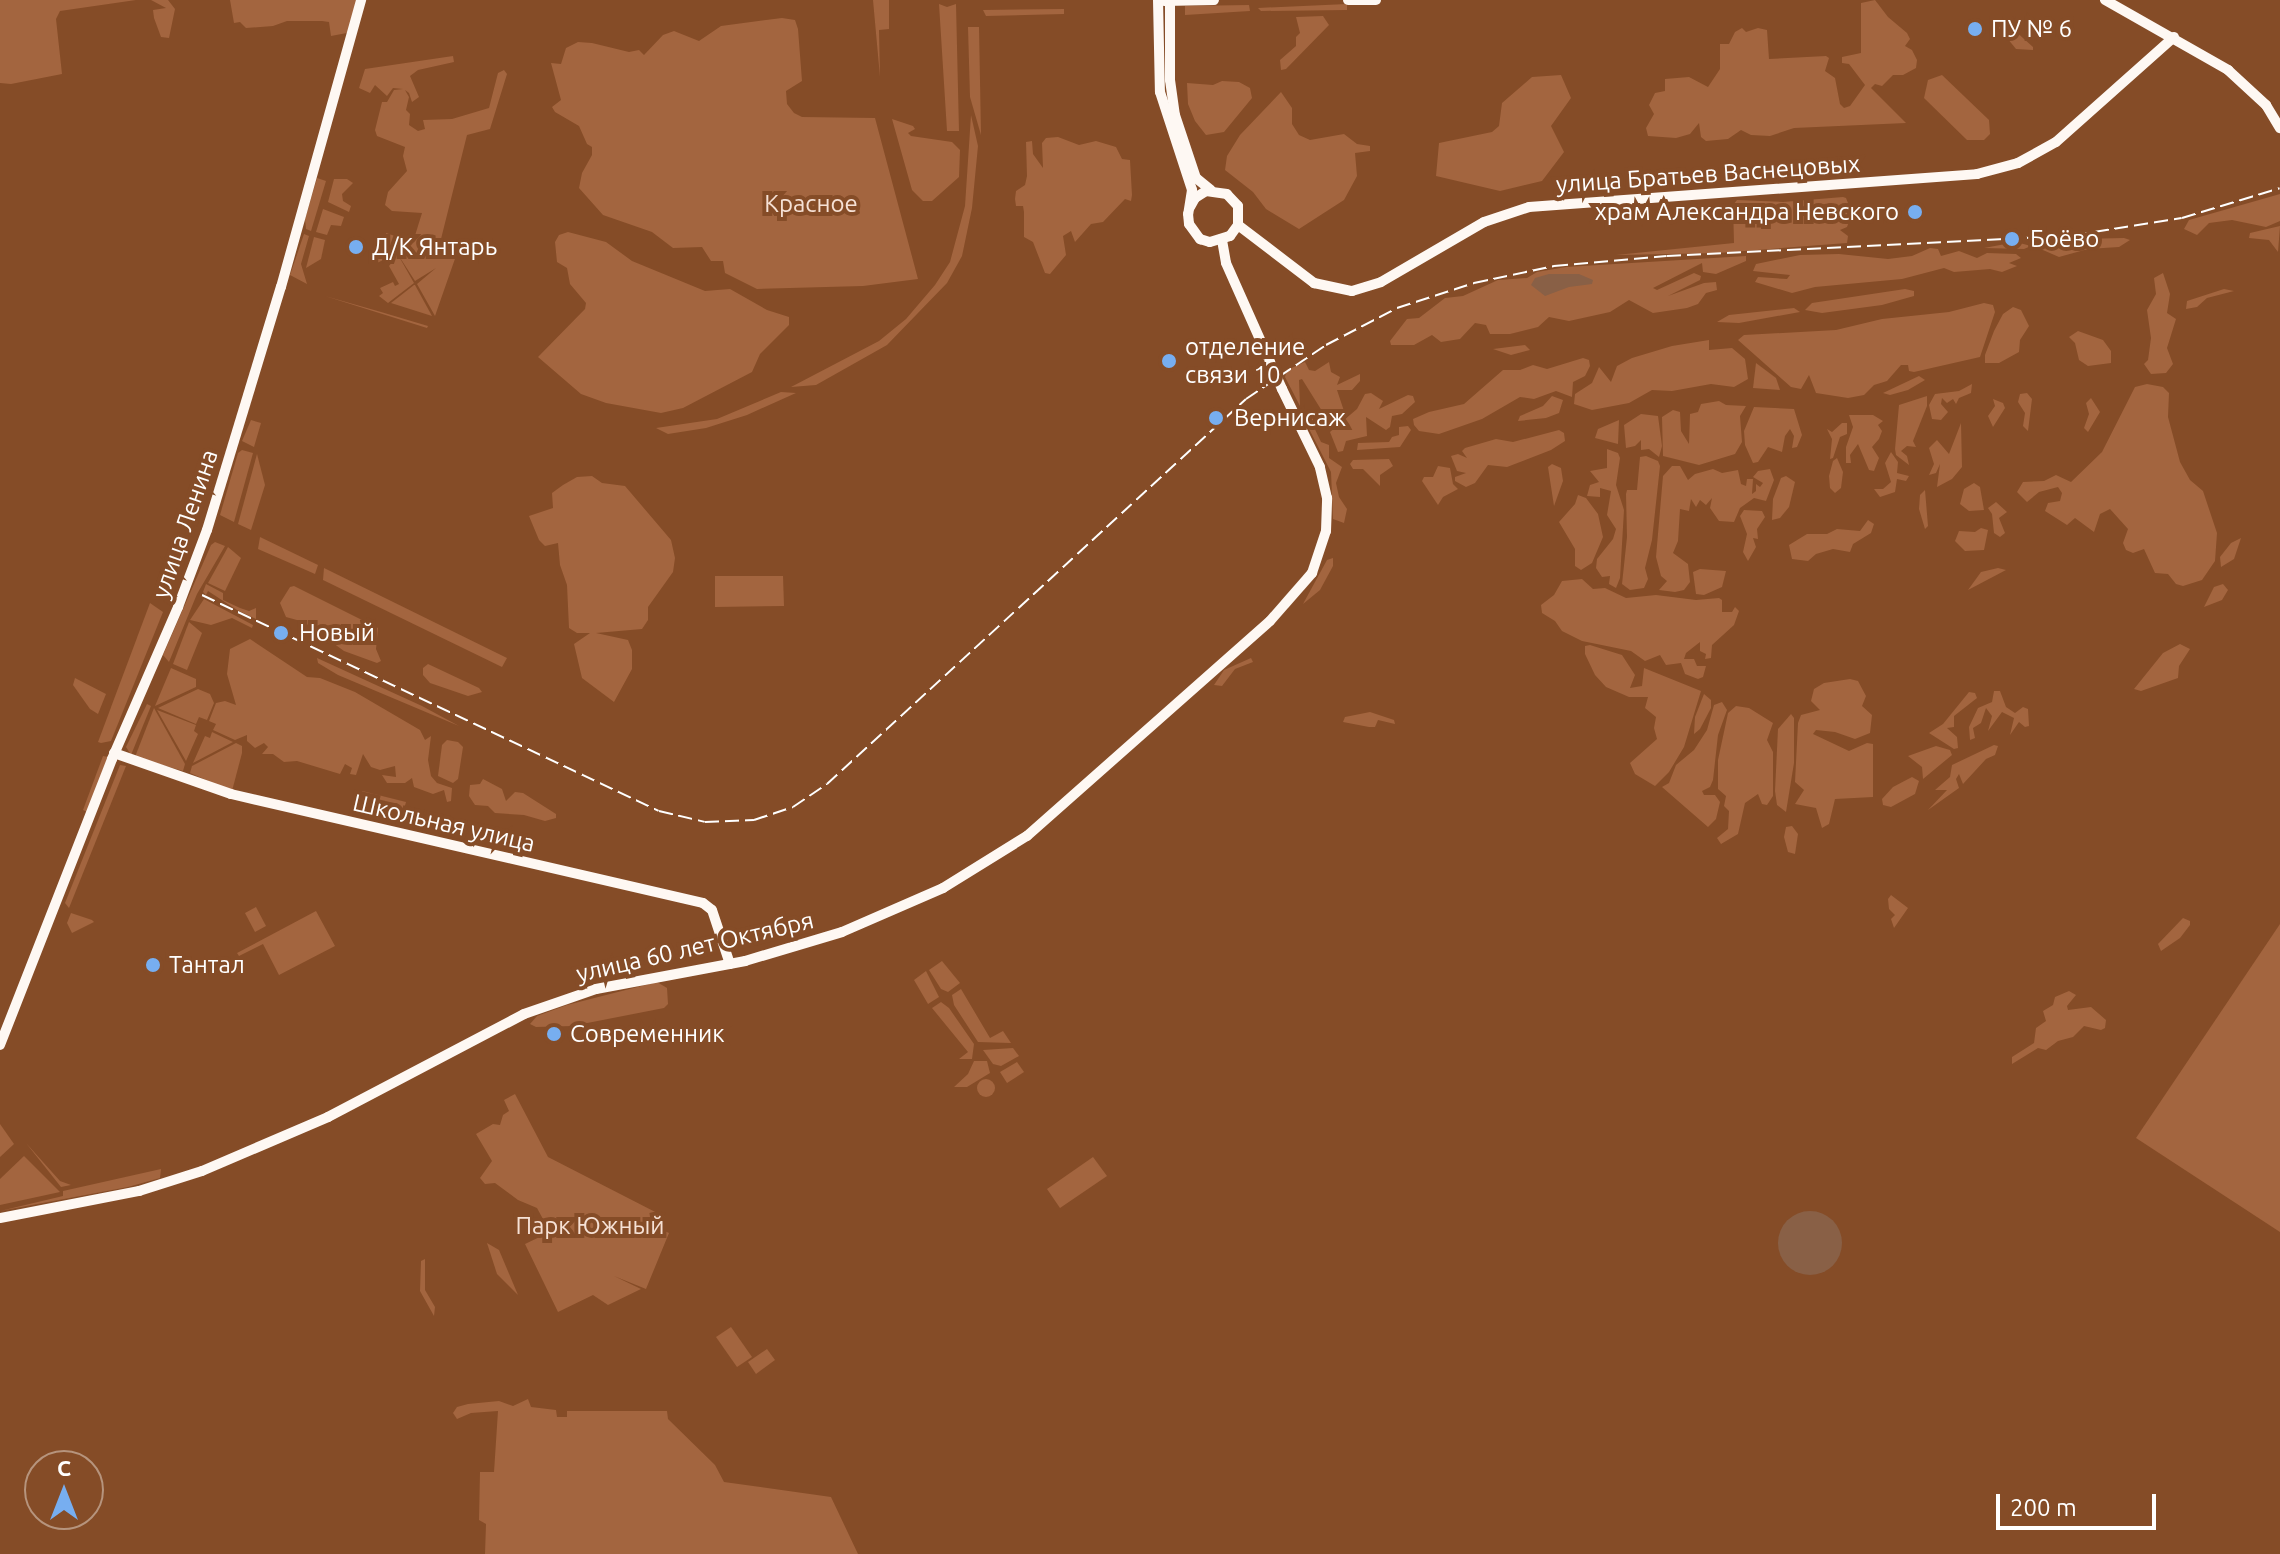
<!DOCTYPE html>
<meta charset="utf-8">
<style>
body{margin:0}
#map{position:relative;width:2280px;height:1554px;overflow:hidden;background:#854c27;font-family:Ubuntu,sans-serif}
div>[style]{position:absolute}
.green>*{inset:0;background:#a3653f}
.round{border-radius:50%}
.water>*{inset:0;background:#896046}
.major>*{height:10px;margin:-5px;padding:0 5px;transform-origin:5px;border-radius:5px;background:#fef8f3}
.rail>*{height:2px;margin-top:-1px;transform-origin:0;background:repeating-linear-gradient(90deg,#fff 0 14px,transparent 0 20px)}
.major-bridge>*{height:10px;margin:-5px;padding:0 5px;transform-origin:5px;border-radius:5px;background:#fef8f3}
.dots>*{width:22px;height:22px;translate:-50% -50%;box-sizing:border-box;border:4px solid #854c27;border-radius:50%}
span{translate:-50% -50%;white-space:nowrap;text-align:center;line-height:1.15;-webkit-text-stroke:8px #854c27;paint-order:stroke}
.poi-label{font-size:24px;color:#fff}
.left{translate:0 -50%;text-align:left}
.right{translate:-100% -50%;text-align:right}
.street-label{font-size:24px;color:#fff}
.park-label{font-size:24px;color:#f6e1d5}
.north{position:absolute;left:24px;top:1450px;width:80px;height:80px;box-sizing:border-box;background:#854c27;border:2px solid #b6947d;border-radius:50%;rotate:0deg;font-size:22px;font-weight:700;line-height:32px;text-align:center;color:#fff}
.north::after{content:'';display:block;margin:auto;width:28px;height:36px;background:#77aef0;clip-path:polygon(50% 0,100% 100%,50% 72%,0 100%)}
.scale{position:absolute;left:1996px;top:1494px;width:160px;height:36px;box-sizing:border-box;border:4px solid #fff;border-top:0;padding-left:10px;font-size:24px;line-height:28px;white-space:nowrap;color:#fff;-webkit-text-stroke:6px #854c27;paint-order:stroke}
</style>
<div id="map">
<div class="green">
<i style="clip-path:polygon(0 0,136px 0,60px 11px,56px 19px,62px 74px,11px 84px,0 83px)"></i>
<i style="clip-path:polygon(151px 0,168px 0,175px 9px,169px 38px,161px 37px,154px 18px,153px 10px,166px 8px)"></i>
<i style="clip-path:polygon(230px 0,361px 0,352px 32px,331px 36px,329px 22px,322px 21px,287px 21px,273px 26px,246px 28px,240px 22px,234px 23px)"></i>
<i style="clip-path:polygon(873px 0,889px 0,889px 29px,879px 30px,880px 77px)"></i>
<i style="clip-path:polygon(1875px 0,1888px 17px,1907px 33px,1910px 39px,1905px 46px,1912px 50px,1917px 60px,1916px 68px,1903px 75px,1893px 75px,1882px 86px,1875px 84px,1871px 88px,1906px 123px,1794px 128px,1770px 136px,1751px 135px,1741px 130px,1728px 139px,1706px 141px,1701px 137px,1699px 123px,1690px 134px,1676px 138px,1648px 136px,1646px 128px,1654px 114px,1649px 105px,1655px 93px,1665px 91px,1665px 79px,1689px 77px,1708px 87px,1720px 69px,1720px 44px,1729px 44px,1735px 32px,1742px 28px,1746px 32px,1758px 28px,1767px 30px,1769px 59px,1826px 56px,1829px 58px,1825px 71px,1835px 78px,1840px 104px,1844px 108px,1850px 106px,1865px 85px,1849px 64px,1842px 63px,1842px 57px,1861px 53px,1861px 3px)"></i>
<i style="clip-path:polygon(939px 4px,947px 7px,956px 4px,959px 131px,947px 131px)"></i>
<i style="clip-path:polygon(1347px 4px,1347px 10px,1261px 11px,1258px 8px)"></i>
<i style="clip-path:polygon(1249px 5px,1250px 11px,1185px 15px,1185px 6px)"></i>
<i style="clip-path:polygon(1064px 9px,1064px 14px,986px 16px,983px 10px)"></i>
<i style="clip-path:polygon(1323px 16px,1329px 25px,1286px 69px,1281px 70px,1280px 60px,1296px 46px,1296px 37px,1300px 33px,1296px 17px)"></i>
<i style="clip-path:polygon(782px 18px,795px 20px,798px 29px,802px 81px,786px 91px,787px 104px,794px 113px,802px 117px,875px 118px,918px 279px,863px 286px,757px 289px,725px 273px,723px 261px,711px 261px,702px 247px,673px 248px,652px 232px,603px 215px,579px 188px,582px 173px,592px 155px,592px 147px,587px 144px,579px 126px,555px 112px,552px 107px,561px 100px,551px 63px,561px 64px,566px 48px,578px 42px,592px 43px,629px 52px,639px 50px,644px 55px,663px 35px,674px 31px,699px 41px,721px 26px)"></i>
<i style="clip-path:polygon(2004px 21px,2033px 47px,2033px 50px,2016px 49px,1999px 28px)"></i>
<i style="clip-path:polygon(968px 27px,979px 27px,981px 135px,970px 97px)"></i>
<i style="clip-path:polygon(453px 56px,454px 62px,418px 70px,410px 76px,419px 97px,412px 102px,409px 93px,405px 90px,409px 97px,406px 110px,410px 114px,409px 125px,418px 131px,425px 129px,423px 120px,452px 119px,489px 108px,498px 73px,504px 70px,507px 74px,490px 129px,467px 135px,440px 243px,457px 249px,457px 253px,435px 316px,417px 284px,436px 268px,415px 281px,397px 253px,414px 283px,388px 303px,379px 296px,383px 293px,380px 288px,393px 282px,395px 286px,399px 284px,389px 266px,393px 261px,388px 263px,385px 259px,375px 264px,380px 242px,387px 239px,386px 233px,413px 242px,422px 213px,392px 211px,385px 205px,388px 192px,407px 171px,403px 156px,405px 147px,377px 136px,375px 130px,382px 102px,387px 102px,394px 90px,403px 89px,393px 88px,387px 96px,375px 85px,370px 93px,359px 88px,365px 69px)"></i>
<i style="clip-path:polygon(1561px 75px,1571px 98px,1551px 126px,1564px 152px,1542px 181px,1500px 191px,1436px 176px,1439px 143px,1492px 132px,1499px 126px,1502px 103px,1532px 77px)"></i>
<i style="clip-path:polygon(1942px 75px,1989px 120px,1990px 134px,1984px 140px,1967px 140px,1924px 98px,1928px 80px)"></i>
<i style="clip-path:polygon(1222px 81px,1239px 82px,1250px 88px,1252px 98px,1224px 132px,1206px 135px,1195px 121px,1188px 104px,1187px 83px,1213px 85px)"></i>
<i style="clip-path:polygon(1281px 92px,1292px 108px,1292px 124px,1299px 135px,1310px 140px,1344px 134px,1357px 144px,1370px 146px,1370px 151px,1355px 153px,1357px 176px,1344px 200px,1299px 229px,1266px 209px,1253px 192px,1225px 170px,1227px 156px,1240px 135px)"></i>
<i style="clip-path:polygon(971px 115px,978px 146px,972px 208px,962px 256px,947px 283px,887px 345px,816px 385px,791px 387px,879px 341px,906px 319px,935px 285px,950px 262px,965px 206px)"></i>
<i style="clip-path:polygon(892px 119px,913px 126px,915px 129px,908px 133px,911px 136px,952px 142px,960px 150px,959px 177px,932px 201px,923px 201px,912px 190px)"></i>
<i style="clip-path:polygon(1058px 137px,1079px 145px,1096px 141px,1116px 147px,1122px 159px,1130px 160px,1132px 195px,1131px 201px,1125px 199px,1103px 222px,1091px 224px,1075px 242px,1071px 231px,1063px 236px,1066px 255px,1050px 274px,1045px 273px,1033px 242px,1024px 237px,1024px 212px,1023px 206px,1016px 206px,1015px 199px,1016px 191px,1025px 185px,1027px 176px,1026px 142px,1032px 141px,1033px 154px,1043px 168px,1042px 143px,1046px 138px)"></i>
<i style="clip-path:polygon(317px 178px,326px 181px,311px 231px,306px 229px,305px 219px)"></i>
<i style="clip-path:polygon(334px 179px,347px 179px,353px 183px,342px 194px,343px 201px,351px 206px,349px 212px,328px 202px)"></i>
<i style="clip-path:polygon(2280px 194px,2280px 221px,2266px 227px,2232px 220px,2209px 223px,2197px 235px,2184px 229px,2189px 220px)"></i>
<i style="clip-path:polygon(1843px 197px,1846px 198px,1852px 213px,1847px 227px,1840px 230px,1848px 236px,1847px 243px,1718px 253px,1616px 255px,1734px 243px,1733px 205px,1737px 200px,1783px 202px)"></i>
<i style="clip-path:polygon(323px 209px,344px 217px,341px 226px,331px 225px,327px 235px,316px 232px)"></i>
<i style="clip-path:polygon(2280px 226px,2278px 252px,2269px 240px,2249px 238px,2250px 233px)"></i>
<i style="clip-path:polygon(568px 232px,606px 242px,632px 261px,705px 291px,730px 289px,767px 310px,789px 317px,789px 325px,760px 354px,752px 372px,683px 408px,661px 413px,606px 403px,581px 394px,538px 357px,585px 309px,586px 303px,570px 284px,567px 268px,557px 262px,555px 242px,559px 235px)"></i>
<i style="clip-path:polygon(304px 234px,309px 236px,301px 264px,307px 284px,290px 275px)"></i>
<i style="clip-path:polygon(314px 237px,325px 240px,321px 259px,306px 268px)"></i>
<i style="clip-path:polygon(2080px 239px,2124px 238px,2130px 240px,2119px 247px,2088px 249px,2059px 257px,2036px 247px,2038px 243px,2057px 245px)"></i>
<i style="clip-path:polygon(2016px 242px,2031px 246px,2024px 249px,1984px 248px)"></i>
<i style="clip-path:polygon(1930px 248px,1938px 249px,1941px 256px,1959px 251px,1977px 258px,1987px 253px,2016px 254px,2021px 258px,2009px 263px,2017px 266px,2002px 272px,1990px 269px,1954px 272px,1944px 268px,1902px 279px,1815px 287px,1792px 293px,1755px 282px,1758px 277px,1787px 279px,1790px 275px,1753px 271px,1756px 264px,1800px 255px,1839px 254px,1888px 259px,1912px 256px)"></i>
<i style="clip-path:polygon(1746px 256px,1746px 261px,1716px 274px,1703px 272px,1702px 263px,1653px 288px,1657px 290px,1694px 273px,1701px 276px,1700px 280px,1668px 296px,1704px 283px,1716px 282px,1717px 290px,1706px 293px,1698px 304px,1687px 308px,1653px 313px,1629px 300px,1610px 312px,1569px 321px,1549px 317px,1538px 327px,1510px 334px,1490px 334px,1486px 325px,1475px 323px,1460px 339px,1441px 342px,1432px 335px,1414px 345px,1391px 345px,1390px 341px,1407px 319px,1419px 318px,1445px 298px,1463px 296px,1498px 280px,1527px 278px,1537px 272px,1566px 267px)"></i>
<i style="clip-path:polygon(2163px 273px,2170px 294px,2167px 313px,2176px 319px,2167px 348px,2173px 364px,2166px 373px,2151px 374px,2144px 364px,2148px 360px,2151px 338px,2147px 310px,2156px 294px,2154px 278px)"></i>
<i style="clip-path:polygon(414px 285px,415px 285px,432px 316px,391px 303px)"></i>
<i style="clip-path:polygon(1905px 289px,1914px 291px,1914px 296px,1882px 305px,1822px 313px,1805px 310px,1812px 303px)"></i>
<i style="clip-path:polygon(2224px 289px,2234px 291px,2207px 298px,2197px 307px,2186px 309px,2187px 301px)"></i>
<i style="clip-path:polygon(325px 296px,381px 312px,428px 326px,427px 328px)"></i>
<i style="clip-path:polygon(1984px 303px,1993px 305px,1995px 312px,1980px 357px,1914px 372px,1909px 371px,1908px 365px,1901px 365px,1887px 381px,1874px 385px,1864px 395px,1848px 398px,1816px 393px,1809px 375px,1801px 389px,1791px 387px,1738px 340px,1744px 335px,1836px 330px,1882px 319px,1949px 312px)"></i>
<i style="clip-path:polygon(2013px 307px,2021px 310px,2029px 326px,2020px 340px,2019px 352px,1999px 363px,1985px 363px,1985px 355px,1994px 331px,2003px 314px)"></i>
<i style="clip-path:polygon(1794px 308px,1800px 312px,1739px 323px,1717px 322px,1729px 315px)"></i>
<i style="clip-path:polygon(2078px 331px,2103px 340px,2111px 351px,2111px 363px,2088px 366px,2079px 360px,2075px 343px,2069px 337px)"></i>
<i style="clip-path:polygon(1709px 340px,1709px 350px,1732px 348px,1745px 359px,1748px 379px,1734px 387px,1711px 384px,1672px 391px,1652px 390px,1629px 403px,1592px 410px,1574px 404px,1575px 394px,1592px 383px,1599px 367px,1611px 382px,1617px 366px,1632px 358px,1672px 346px)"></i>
<i style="clip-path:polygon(1525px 345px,1530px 350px,1511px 355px,1493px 349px)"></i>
<i style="clip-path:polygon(1583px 358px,1589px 360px,1590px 366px,1585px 376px,1573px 382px,1572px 397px,1556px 391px,1534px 399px,1520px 397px,1482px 419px,1439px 434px,1419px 431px,1414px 425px,1413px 419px,1429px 412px,1464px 404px,1503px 370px,1520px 370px,1533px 365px,1547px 369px)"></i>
<i style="clip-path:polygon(1305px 362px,1309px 370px,1315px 371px,1329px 362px,1331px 372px,1340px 377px,1337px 385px,1360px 374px,1360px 381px,1352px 390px,1337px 390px,1345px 414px,1332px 427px,1302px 379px,1299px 380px,1300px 406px,1285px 377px,1287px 370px)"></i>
<i style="clip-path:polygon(1756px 363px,1776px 378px,1780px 390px,1753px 388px)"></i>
<i style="clip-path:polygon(1919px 376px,1925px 380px,1908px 390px,1890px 395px,1883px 393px)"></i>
<i style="clip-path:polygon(1972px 384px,1971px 393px,1959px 398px,1956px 404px,1953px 399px,1947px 403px,1942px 398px,1941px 404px,1948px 412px,1941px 420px,1932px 419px,1929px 405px,1935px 394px,1959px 391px)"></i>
<i style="clip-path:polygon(2147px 384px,2163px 387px,2169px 393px,2168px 417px,2180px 462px,2190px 480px,2203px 491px,2217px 533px,2215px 561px,2202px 580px,2183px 586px,2176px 584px,2168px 574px,2155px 573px,2144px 549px,2133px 553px,2126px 550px,2123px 543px,2128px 529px,2110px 509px,2100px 514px,2094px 532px,2075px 518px,2067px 525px,2045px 511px,2048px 503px,2060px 501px,2062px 493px,2058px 487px,2039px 492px,2027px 502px,2017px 492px,2023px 482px,2044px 481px,2056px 475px,2071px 482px,2102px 452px,2135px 387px)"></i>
<i style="clip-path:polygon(781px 392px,796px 393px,747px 415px,706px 428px,668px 434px,656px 428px,717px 419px)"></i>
<i style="clip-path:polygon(1371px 393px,1383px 401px,1379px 409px,1408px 395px,1413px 396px,1415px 402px,1402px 414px,1392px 416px,1390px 427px,1386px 430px,1366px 417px,1367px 436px,1346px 441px,1343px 451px,1338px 452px,1330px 432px,1357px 409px,1365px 394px)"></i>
<i style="clip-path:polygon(2027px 393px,2032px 399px,2028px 431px,2023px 426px,2025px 413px,2018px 402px,2020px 394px)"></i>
<i style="clip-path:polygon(1552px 396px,1563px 400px,1559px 413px,1546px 418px,1518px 421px,1520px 416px,1543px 406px)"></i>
<i style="clip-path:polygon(1927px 396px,1927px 406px,1913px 441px,1916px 447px,1907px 446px,1901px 451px,1907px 456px,1909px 465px,1896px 455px,1895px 449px,1899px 405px)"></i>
<i style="clip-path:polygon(2091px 398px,2100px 412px,2088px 432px,2084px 428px,2089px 414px,2086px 403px)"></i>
<i style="clip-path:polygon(1993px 399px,2003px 403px,2005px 408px,1993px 427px,1988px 416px,1995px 406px)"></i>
<i style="clip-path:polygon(1719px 401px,1726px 405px,1746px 406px,1740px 416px,1742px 442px,1735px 454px,1699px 465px,1663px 456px,1662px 417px,1673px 410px,1680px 412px,1681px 431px,1689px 444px,1690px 414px,1698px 412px,1701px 404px)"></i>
<i style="clip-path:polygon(1754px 407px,1794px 409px,1802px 435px,1797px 447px,1792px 448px,1794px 436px,1790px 429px,1785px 436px,1782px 452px,1768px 447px,1758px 462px,1753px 463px,1745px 445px,1744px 431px)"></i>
<i style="clip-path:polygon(1311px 409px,1314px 416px,1312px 423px,1321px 442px,1329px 445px,1329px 458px,1342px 467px,1336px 483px,1339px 497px,1347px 509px,1344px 523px,1333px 519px,1331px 472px,1306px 423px)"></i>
<i style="clip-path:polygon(1641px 414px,1658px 416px,1662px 446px,1659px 457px,1649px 449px,1641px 450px,1641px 440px,1635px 446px,1626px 448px,1624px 425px)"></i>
<i style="clip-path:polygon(1849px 415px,1873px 415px,1883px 421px,1878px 425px,1882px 431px,1879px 439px,1872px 447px,1879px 458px,1874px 471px,1869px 470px,1858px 444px,1850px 455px,1851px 463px,1846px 463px,1846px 447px,1853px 427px)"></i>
<i style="clip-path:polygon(251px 420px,261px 423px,254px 447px,242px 441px)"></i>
<i style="clip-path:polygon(1619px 420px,1618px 444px,1595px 438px,1598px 429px)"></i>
<i style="clip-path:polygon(1842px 423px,1847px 423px,1847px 434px,1840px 437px,1833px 458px,1830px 459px,1832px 439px,1827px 429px,1832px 432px)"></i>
<i style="clip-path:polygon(1961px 423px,1962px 467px,1952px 479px,1937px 487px,1940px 464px,1936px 473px,1929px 475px,1934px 464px,1929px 448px,1937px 440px,1949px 454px)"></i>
<i style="clip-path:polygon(1399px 427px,1408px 426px,1411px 430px,1400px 447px,1357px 450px,1358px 443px,1389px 442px,1392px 437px,1399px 435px)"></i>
<i style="clip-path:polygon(1559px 430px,1564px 433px,1565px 441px,1551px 450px,1507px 467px,1488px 465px,1475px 483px,1466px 487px,1455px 481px,1455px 477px,1466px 473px,1457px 471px,1451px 456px,1458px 454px,1467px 458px,1462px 451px,1465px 448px,1496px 439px,1513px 442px)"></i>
<i style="clip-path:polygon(1607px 449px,1618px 453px,1620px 458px,1616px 485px,1624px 510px,1620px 578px,1616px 588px,1609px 584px,1610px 576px,1602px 577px,1596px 568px,1597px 559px,1613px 539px,1616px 529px,1607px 515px,1611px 491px,1600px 488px,1600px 497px,1587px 496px,1590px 485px,1599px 482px,1590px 471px,1607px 468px)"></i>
<i style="clip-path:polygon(242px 450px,253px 453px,234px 522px,220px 515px,238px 453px)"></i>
<i style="clip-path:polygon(1891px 452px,1898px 462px,1897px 473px,1909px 476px,1906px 481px,1897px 479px,1895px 492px,1880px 497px,1874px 489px,1883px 489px,1891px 482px,1885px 463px)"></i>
<i style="clip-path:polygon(257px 454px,265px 485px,251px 530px,238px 524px)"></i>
<i style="clip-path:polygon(1646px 456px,1658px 461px,1660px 466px,1652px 540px,1645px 568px,1648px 579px,1644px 588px,1630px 590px,1622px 584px,1627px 537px,1626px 494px,1627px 490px,1637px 490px,1640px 457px)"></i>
<i style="clip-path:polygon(1837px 458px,1843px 472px,1841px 488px,1835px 493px,1830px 488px,1829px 476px,1833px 461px)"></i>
<i style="clip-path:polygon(1389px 459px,1393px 466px,1380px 475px,1380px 486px,1363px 469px,1353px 469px,1350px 464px,1353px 460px)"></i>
<i style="clip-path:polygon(1552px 464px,1561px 468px,1563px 481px,1554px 506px,1548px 467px)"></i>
<i style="clip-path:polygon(1438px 466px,1450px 468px,1453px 484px,1458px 489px,1443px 497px,1438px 505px,1422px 481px,1424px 477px,1433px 477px)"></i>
<i style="clip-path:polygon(1672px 466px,1680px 466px,1688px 480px,1695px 474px,1713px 469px,1722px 473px,1738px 470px,1741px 484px,1746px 486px,1747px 479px,1753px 479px,1752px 494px,1756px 491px,1756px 484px,1760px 487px,1763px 483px,1753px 477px,1758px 471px,1770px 469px,1774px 480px,1766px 501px,1754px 498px,1740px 508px,1734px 522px,1719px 521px,1710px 508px,1712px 498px,1706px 505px,1700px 500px,1696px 507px,1691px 499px,1689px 511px,1680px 509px,1678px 541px,1673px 553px,1688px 564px,1690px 582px,1684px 590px,1675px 592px,1659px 590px,1667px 581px,1661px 576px,1656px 557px,1663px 476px)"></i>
<i style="clip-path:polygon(592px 476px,602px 483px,625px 486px,671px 540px,675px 558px,673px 572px,648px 607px,648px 620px,642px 629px,596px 633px,628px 640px,632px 650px,632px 669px,614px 702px,582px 678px,574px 644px,590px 633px,577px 633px,569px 628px,567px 585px,560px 565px,558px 543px,545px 546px,539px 540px,529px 516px,553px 508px,552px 493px,563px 485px,577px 477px)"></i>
<i style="clip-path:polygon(1786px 476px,1795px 482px,1789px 507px,1780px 518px,1772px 520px,1773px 499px,1781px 478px)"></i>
<i style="clip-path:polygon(1974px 483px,1980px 487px,1984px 510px,1969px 511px,1960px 504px,1964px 489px)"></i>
<i style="clip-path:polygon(1925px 490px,1928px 526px,1925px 529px,1919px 509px,1920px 495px)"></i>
<i style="clip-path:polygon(1578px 495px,1586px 498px,1598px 514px,1603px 537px,1592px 563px,1581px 570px,1575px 566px,1575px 549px,1559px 522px,1575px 504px)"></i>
<i style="clip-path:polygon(1996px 502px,2007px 512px,1999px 518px,2005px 533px,2000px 537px,1994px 533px,1992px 514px,1988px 508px)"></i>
<i style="clip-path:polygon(1744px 510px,1762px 511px,1765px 517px,1757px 529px,1758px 539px,1753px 538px,1756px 547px,1748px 561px,1743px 552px,1747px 534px,1740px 516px)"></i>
<i style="clip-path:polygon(1868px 520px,1874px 524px,1871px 533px,1853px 544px,1850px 552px,1833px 549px,1816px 554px,1808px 561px,1792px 559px,1789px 545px,1807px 534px,1827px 534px,1837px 529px,1860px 531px)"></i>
<i style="clip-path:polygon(1981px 528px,1988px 530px,1984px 550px,1965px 551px,1955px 541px,1959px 531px,1975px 532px)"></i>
<i style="clip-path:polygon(260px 537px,318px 565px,315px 574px,258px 549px)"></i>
<i style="clip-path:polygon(2241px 538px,2234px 559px,2221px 567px,2220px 557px,2231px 543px)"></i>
<i style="clip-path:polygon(215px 542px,225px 546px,197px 594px,169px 662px,163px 655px,211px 545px)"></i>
<i style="clip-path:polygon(228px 547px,241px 558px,225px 591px,208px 583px)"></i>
<i style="clip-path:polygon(1333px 558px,1333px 566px,1320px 590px,1303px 604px,1327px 560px)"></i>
<i style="clip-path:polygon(324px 568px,507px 658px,502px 667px,323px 580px)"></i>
<i style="clip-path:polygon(1998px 568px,2006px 570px,1968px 590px,1981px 572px)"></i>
<i style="clip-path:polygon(1700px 569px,1726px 571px,1722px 587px,1704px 595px,1696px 594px,1693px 572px)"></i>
<i style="clip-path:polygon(715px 576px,783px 576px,784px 606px,715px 607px)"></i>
<i style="clip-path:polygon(1582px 579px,1593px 589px,1605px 588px,1626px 598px,1656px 595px,1696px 600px,1719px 598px,1722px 600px,1722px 612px,1732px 612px,1735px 607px,1739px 611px,1734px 625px,1712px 645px,1711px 658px,1705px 659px,1706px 654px,1700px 651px,1700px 642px,1686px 653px,1684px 659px,1694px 659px,1697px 666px,1706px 666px,1703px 677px,1698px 679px,1685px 674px,1681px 663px,1666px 665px,1660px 655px,1645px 661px,1631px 651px,1582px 641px,1562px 631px,1555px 621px,1542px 613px,1541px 605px,1554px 595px,1562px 581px)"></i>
<i style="clip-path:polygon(206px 584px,223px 593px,223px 600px,240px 608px,249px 611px,256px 608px,256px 619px,237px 610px,208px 591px,206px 595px,203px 592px)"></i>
<i style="clip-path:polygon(2223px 584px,2228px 590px,2222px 600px,2204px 607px,2214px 587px)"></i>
<i style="clip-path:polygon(294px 586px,378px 628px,376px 649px,381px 661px,377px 663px,344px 651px,304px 622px,286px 617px,280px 603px,290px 587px)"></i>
<i style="clip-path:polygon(204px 599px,253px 625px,252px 628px,232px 618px,211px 625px,190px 620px)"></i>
<i style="clip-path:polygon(150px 603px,163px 612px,111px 741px,101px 743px,98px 742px)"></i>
<i style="clip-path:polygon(189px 622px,202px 633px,187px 670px,173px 664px)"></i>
<i style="clip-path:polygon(250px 639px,307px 677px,320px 678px,355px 692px,420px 730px,425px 740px,431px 736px,428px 760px,431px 776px,437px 783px,452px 788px,451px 801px,447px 802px,444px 790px,433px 794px,414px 787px,412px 778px,405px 783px,387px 783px,382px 775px,396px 777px,395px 766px,380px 770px,371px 767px,363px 754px,356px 775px,350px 774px,352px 768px,345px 764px,340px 774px,297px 761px,284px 762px,273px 754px,262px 754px,268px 747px,264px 743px,255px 748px,247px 741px,247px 735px,235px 740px,213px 730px,216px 724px,209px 721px,216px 703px,225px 701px,236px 705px,227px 674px,230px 649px)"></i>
<i style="clip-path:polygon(2180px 644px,2190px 649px,2179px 666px,2178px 678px,2141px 691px,2134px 689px,2163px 653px)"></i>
<i style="clip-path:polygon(1590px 645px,1622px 655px,1635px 675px,1630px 688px,1642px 686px,1644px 668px,1701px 691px,1684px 747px,1669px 772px,1655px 786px,1635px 774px,1630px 763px,1657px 739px,1654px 728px,1656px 717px,1645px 708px,1648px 697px,1629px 697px,1606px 687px,1595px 675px,1585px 654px,1585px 646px)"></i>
<i style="clip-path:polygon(317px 658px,422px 706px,459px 726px,338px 675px,318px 663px)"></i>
<i style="clip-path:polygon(1251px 658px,1253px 662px,1235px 669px,1222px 686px,1214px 685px,1224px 670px)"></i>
<i style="clip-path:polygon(428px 664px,479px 688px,482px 692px,468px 696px,430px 683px,423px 675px,423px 668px)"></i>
<i style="clip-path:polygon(171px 668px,196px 679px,196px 687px,155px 706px)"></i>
<i style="clip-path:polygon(75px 678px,106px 694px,98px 714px,90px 709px,73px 685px)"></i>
<i style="clip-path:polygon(1850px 679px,1858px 681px,1866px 696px,1862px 706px,1872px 715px,1870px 733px,1855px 739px,1835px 732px,1816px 730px,1813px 734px,1849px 751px,1867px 743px,1873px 744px,1873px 797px,1835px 799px,1829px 824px,1822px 828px,1816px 808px,1795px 804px,1804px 790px,1795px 782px,1798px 723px,1801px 715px,1820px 710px,1811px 701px,1814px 689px,1824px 683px)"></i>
<i style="clip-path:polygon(198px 689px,210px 694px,214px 703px,207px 720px,199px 717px,196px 724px,158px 708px)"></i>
<i style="clip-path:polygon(1994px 691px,2000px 691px,2006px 707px,2015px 713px,2023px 707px,2028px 709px,2029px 726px,2025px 727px,2019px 722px,2010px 735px,2014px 718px,2002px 712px,1988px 731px,1992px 716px,1986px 708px,1981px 723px,1973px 728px,1975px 738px,1970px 740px,1969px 727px,1978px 708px,1992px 702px)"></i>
<i style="clip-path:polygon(1969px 692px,1975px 693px,1977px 698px,1954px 716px,1954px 727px,1947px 728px,1957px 737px,1958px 748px,1954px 749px,1929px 733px,1943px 724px)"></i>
<i style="clip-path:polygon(1704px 694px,1711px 700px,1711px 708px,1700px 729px,1694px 734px,1695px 717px)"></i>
<i style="clip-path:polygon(1722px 702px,1727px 710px,1718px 735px,1713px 780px,1710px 787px,1702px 791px,1704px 795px,1715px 795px,1720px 802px,1716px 819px,1708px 827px,1662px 787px,1669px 783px,1676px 765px,1694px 750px,1707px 730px,1714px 705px)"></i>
<i style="clip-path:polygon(147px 704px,151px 706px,131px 755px,126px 747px)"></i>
<i style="clip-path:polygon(1736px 706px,1749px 708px,1773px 723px,1767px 740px,1773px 752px,1773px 796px,1767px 805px,1762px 804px,1758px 794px,1745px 803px,1738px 834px,1721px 844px,1717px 838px,1728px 829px,1729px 811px,1724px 806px,1726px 796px,1718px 789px,1718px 760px,1728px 713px)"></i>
<i style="clip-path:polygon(154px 708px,185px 764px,183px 771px,135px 757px)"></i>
<i style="clip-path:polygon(157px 710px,196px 725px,194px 731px,198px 734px,186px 761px)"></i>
<i style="clip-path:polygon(1370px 712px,1394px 720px,1395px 724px,1378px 720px,1375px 727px,1369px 727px,1343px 722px,1345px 717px)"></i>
<i style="clip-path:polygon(1791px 714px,1794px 718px,1794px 763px,1786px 812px,1777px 805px,1775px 791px,1778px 729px)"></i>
<i style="clip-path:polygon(212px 732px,233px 742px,193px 763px,205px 736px,210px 738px)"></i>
<i style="clip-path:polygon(447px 740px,458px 742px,463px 747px,458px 779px,453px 783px,438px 776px,442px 745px)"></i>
<i style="clip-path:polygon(236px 743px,242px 746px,242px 753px,232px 791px,190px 773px,192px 766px)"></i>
<i style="clip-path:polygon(1994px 745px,1998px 746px,1995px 755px,1986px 759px,1963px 784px,1959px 774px,1956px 779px,1959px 788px,1928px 810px,1947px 790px,1935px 790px,1950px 777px,1952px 765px)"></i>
<i style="clip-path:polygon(1936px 746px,1950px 750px,1952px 755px,1923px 779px,1922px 767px,1908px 756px)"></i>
<i style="clip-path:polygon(103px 756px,108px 757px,87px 812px,83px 810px)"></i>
<i style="clip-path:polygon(120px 765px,126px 766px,69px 908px,65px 903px)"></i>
<i style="clip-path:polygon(1912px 777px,1919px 781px,1915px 794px,1891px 807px,1883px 805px,1882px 799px,1893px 787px)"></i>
<i style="clip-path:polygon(483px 779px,502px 789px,506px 801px,515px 792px,523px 793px,556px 814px,556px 818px,545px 821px,524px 815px,495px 813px,488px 806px,475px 805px,469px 796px,470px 785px,480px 784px)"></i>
<i style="clip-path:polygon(362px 791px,406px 802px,402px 817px,358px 806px)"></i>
<i style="clip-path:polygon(1792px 826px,1798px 834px,1795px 854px,1788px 852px,1784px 837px,1786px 827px)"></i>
<i style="clip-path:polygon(1891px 895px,1908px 908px,1894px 928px,1891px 919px,1895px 915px,1889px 909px,1888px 899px)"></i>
<i style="clip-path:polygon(256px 907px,266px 926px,255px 932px,245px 913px)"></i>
<i style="clip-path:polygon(316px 911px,335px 946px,279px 975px,263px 944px,239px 956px,237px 953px)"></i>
<i style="clip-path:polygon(71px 913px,92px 920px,94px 922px,72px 933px,67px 923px)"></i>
<i style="clip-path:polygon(2183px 918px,2190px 921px,2190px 925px,2180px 938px,2161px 951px,2158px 944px)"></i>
<i style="clip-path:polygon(2280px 924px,2280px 1232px,2136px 1138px)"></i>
<i style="clip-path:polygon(942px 961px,960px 983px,948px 992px,941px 989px,929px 970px)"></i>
<i style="clip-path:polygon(926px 971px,939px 997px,928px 1004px,914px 980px)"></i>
<i style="clip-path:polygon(657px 982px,667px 988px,668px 1004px,664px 1008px,572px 1026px,536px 1027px,530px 1024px,537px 1016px,567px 1005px)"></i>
<i style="clip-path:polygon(961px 989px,990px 1038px,1003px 1031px,1011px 1043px,978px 1042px,954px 1005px,952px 995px)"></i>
<i style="clip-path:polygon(2069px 991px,2076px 995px,2067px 1006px,2068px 1010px,2091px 1007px,2106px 1020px,2105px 1028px,2101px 1030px,2084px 1026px,2073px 1037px,2058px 1041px,2046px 1050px,2038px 1048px,2012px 1064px,2012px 1057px,2034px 1043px,2036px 1028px,2046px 1021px,2043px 1011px,2053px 1005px,2055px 997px)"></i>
<i style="clip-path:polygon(941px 1002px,949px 1008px,974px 1044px,972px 1059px,959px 1059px,968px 1052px,932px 1008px)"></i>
<i style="clip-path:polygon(1013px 1048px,1019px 1056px,1001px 1066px,993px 1064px,983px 1050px)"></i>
<i style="clip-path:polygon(974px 1061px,987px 1061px,990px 1073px,967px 1087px,954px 1087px,968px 1074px)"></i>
<i style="clip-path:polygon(1017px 1062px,1024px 1072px,1007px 1083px,1000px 1072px)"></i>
<i class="round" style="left:977px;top:1079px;width:18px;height:18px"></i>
<i style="clip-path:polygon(515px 1094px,548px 1157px,665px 1217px,660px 1229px,669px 1233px,646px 1289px,614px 1276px,641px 1289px,608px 1305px,593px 1295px,558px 1312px,525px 1244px,550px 1232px,537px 1208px,518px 1200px,495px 1183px,485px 1184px,480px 1178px,492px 1161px,476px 1134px,493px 1124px,500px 1125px,503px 1115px,509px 1111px,504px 1100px)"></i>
<i style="clip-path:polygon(0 1124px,14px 1144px,0 1157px)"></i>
<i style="clip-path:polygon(26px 1143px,60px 1181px,71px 1185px,61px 1187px)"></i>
<i style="clip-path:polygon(24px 1156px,60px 1192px,0 1205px,0 1179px)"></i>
<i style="clip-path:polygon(1093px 1157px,1107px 1176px,1060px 1208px,1047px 1189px)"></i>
<i style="clip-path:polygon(161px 1169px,160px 1178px,128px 1187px,0 1211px,63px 1196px,63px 1191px)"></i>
<i style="clip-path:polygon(487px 1243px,499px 1250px,518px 1295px,497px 1274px)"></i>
<i style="clip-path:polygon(425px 1259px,425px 1290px,435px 1307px,434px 1316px,420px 1291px,421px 1261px)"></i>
<i style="clip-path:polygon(731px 1327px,752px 1357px,737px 1367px,716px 1337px)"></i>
<i style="clip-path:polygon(767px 1349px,775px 1360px,756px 1374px,748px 1362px)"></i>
<i style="clip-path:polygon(528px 1399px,531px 1407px,556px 1410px,557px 1417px,567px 1417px,567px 1411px,667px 1411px,668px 1419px,715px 1465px,724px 1482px,831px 1497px,858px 1554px,485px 1554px,486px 1524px,479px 1520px,480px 1472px,494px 1472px,498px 1411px,471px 1413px,457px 1419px,453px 1413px,457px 1407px,468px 1404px,499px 1401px,513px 1406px)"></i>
</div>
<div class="water">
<i style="clip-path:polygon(1549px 274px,1579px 274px,1593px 280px,1592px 284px,1569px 287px,1545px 296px,1531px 285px,1535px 278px)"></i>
<i class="round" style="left:1778px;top:1211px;width:64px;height:64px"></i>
</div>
<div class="major">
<i style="left:1158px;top:0;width:92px;rotate:88.8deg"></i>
<i style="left:1160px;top:92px;width:103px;rotate:71.9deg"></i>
<i style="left:1192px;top:190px;width:24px;rotate:99deg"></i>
<i style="left:1188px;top:214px;width:10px;rotate:84deg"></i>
<i style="left:1189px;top:224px;width:19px;rotate:54deg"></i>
<i style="left:1200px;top:239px;width:10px;rotate:17deg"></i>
<i style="left:1210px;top:242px;width:21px;rotate:-17deg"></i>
<i style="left:1230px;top:236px;width:14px;rotate:-54deg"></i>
<i style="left:1238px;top:225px;width:19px;rotate:-90deg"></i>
<i style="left:1238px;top:206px;width:16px;rotate:-133deg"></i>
<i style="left:1227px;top:194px;width:21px;rotate:-172deg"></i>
<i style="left:1206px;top:191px;width:13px;rotate:148deg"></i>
<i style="left:1195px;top:198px;width:10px;rotate:119deg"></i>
<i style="left:1170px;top:0;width:80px;rotate:90deg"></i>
<i style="left:1170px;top:80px;width:35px;rotate:82deg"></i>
<i style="left:1175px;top:115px;width:66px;rotate:71.6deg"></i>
<i style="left:1196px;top:178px;width:19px;rotate:39deg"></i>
<i style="left:1348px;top:0;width:28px"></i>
<i style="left:2105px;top:0;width:142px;rotate:29.6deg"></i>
<i style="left:2228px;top:70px;width:52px;rotate:42.6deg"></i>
<i style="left:2266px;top:105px;width:27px;rotate:59deg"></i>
<i style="left:1164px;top:1px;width:50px;rotate:-1.1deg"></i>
<i style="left:1238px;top:225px;width:96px;rotate:37.3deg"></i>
<i style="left:1314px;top:283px;width:39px;rotate:12deg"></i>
<i style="left:1352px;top:291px;width:30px;rotate:-17deg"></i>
<i style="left:1381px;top:282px;width:119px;rotate:-30.2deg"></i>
<i style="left:1484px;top:222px;width:47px;rotate:-18.4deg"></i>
<i style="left:1529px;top:207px;width:449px;rotate:-4.2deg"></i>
<i style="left:1977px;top:174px;width:42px;rotate:-15deg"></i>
<i style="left:2018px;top:163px;width:43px;rotate:-28.9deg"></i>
<i style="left:2056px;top:142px;width:158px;rotate:-41.7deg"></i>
<i style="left:1222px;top:240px;width:23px;rotate:80deg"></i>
<i style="left:1226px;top:263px;width:108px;rotate:66deg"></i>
<i style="left:114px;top:753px;width:124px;rotate:19.3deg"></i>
<i style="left:231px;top:794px;width:484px;rotate:13deg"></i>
<i style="left:703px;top:903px;width:11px;rotate:38deg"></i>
<i style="left:712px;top:910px;width:57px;rotate:71.6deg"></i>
<i style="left:0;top:1045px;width:307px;rotate:-68.6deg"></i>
<i style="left:112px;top:759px;width:166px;rotate:-66.5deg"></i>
<i style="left:178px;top:607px;width:82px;rotate:-69.4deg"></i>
<i style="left:207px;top:530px;width:254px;rotate:-73.1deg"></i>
<i style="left:281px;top:287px;width:298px;rotate:-74.4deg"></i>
<i style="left:0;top:1218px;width:142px;rotate:-11deg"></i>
<i style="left:139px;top:1191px;width:66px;rotate:-17.6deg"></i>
<i style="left:202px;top:1171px;width:137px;rotate:-23.2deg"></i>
<i style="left:328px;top:1117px;width:221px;rotate:-27.7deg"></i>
<i style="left:524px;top:1014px;width:76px;rotate:-19.1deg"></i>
<i style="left:596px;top:989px;width:152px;rotate:-10.6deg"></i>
<i style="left:745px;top:961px;width:101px;rotate:-16.6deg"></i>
<i style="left:842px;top:932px;width:110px;rotate:-23.5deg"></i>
<i style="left:943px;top:888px;width:99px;rotate:-31.8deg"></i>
<i style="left:1027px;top:836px;width:324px;rotate:-41.5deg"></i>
<i style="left:1270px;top:621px;width:64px;rotate:-48.8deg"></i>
<i style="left:1312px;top:573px;width:44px;rotate:-71.6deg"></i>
<i style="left:1326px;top:531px;width:33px;rotate:-88deg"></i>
<i style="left:1327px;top:498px;width:32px;rotate:-103deg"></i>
<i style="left:1320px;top:467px;width:87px;rotate:-116deg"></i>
</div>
<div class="rail">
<i style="left:202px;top:595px;width:505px;rotate:25.3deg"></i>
<i style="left:659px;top:811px;width:47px;rotate:13.4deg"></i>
<i style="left:705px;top:822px;width:49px;rotate:-2.3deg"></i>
<i style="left:754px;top:820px;width:41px;rotate:-18.4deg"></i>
<i style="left:793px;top:807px;width:41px;rotate:-34.1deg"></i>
<i style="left:827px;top:784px;width:569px;rotate:-42.58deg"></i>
<i style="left:1246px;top:399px;width:97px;rotate:-34deg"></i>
<i style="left:1326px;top:345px;width:80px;rotate:-27.5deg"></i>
<i style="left:1397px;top:308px;width:81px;rotate:-18deg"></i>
<i style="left:1474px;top:283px;width:82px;rotate:-12deg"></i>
<i style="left:1554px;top:266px;width:113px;rotate:-5.1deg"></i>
<i style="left:1667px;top:256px;width:409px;rotate:-2.9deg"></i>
<i style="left:2075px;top:235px;width:108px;rotate:-9deg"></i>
<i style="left:2182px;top:218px;width:102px;rotate:-17deg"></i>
</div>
<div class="major-bridge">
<i style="left:1270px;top:362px;width:30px;rotate:66deg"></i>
</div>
<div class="dots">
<i style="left:1975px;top:29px;background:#77aef0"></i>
<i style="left:1915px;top:212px;background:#77aef0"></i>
<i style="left:2012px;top:239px;background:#77aef0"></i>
<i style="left:356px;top:247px;background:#77aef0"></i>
<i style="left:1169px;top:361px;background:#77aef0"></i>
<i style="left:1216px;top:418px;background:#77aef0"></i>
<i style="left:281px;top:633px;background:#77aef0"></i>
<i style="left:153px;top:965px;background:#77aef0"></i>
<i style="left:554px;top:1034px;background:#77aef0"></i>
</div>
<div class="poi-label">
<span class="left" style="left:1991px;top:29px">ПУ № 6</span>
<span class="right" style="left:1899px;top:212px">храм Александра Невского</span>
<span class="left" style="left:2030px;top:239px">Боёво</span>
<span class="left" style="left:372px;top:247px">Д/К Янтарь</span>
<span class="left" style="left:1185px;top:361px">отделение<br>связи 10</span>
<span class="left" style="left:1234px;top:418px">Вернисаж</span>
<span class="left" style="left:299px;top:633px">Новый</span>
<span class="left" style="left:169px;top:965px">Тантал</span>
<span class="left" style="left:570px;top:1034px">Современник</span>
</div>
<div class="street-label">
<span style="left:1708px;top:174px;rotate:-4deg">улица Братьев Васнецовых</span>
<span style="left:185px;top:524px;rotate:-71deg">улица Ленина</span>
<span style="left:444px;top:823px;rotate:13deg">Школьная улица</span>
<span style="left:695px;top:947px;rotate:-13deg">улица 60 лет Октября</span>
</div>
<div class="park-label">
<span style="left:811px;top:204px">Красное</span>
<span style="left:590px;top:1226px">Парк Южный</span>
</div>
<div class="north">С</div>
<div class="scale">200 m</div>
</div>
